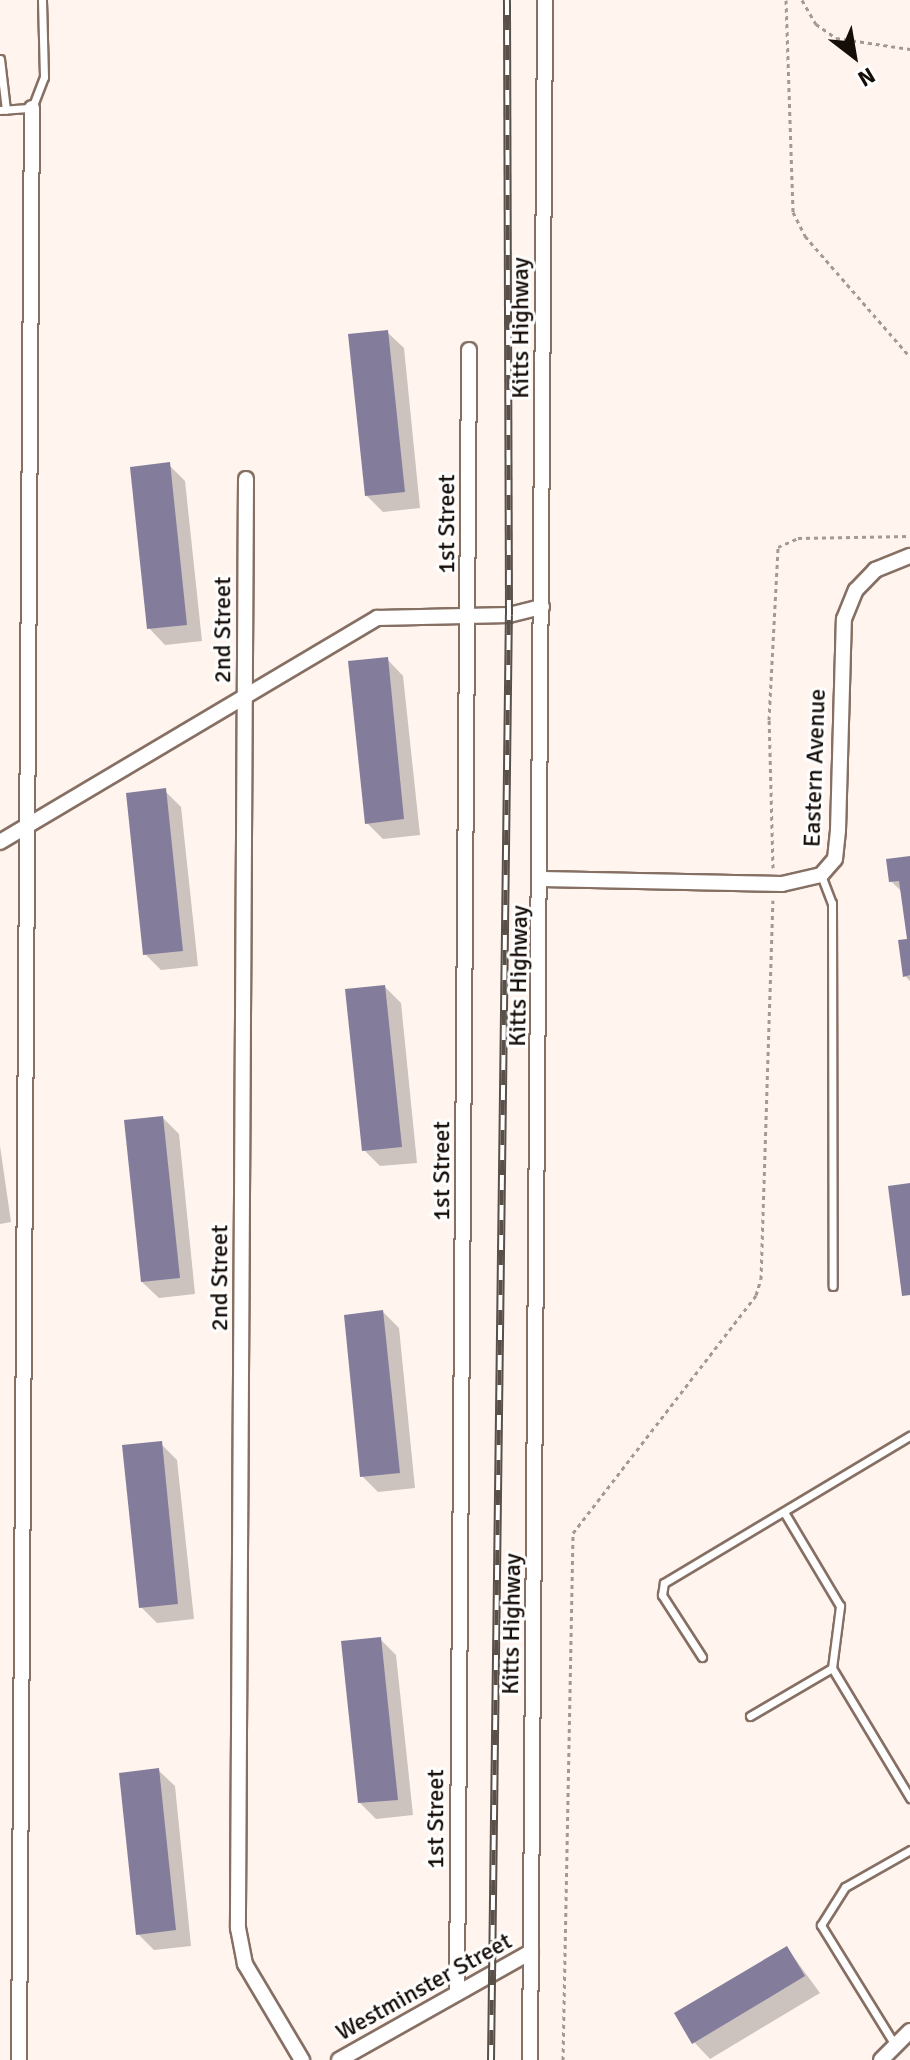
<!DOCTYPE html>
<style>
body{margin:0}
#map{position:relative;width:910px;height:2060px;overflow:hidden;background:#fff4ee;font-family:Signika,sans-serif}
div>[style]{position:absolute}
.shadow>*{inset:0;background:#0003}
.building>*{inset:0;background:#837d9b}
.path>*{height:3px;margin-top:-1.5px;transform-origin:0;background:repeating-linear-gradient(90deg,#a49a94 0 4px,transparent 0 8px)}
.roads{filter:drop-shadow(2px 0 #866f63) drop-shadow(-2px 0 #866f63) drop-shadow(0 2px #866f63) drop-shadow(0 -2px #866f63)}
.service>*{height:7px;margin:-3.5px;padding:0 3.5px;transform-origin:3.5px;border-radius:3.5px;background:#fff}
.minor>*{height:14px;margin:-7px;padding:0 7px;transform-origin:7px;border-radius:7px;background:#fff}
.rail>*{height:8px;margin-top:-4px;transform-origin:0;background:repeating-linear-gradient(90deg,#fff 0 15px,#59504a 0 30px);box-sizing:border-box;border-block:2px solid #59504a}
span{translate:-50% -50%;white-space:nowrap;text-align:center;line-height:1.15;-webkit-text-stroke:6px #fff;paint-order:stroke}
.street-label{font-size:24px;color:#150d08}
.north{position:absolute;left:814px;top:16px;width:80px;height:80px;-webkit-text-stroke:6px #fff;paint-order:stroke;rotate:149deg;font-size:22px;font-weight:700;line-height:32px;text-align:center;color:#150d08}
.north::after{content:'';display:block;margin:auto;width:28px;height:36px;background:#150d08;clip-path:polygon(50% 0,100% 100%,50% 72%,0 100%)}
</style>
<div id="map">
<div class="shadow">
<i style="clip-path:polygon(387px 332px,404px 348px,420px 508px,383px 512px,367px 496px)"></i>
<i style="clip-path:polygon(169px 465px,185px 481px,202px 641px,165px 645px,149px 628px)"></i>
<i style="clip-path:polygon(387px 659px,403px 676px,420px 835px,383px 839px,367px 823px)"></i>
<i style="clip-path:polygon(165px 791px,181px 807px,198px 966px,161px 970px,145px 954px)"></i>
<i style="clip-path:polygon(910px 858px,910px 981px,905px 976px,910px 940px,903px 893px,891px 881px)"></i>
<i style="clip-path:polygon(385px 987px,401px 1003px,417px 1163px,380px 1166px,364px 1150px)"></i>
<i style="clip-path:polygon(163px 1118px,179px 1134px,195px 1294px,159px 1298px,142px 1282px)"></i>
<i style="clip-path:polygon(0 1146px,11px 1222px,0 1224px)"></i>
<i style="clip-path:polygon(383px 1312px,399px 1328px,415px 1488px,378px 1492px,362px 1476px)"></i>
<i style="clip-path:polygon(161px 1444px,177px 1460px,194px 1619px,157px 1623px,141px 1607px)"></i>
<i style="clip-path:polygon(380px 1639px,396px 1655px,413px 1815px,376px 1819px,360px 1803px)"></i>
<i style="clip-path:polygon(158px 1770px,175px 1786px,191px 1946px,154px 1950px,138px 1934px)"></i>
<i style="clip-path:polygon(787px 1948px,820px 1993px,710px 2059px,694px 2042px)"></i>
</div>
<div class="building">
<i style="clip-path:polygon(388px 330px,405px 492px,365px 496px,348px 334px)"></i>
<i style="clip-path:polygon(170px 462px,187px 625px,147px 629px,130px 467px)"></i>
<i style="clip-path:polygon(388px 657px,404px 819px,365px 824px,348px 661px)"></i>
<i style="clip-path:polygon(166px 788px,183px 951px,143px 955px,126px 793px)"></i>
<i style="clip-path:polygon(910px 856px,910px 975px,903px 977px,898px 940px,907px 939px,899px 881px,889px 882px,886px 859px)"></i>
<i style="clip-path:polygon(385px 985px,402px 1147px,362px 1151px,345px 989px)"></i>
<i style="clip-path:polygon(163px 1116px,180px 1278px,141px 1282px,124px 1120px)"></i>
<i style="clip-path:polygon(910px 1183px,910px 1295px,902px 1296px,888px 1186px)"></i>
<i style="clip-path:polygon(383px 1310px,400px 1473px,360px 1477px,344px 1315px)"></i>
<i style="clip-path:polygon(162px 1441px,178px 1604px,139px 1608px,122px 1445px)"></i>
<i style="clip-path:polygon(381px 1637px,398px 1800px,358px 1803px,341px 1641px)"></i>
<i style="clip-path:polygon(159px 1768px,176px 1930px,136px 1935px,119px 1773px)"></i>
<i style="clip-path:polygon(787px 1946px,805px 1976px,692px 2044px,674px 2013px)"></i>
</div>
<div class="path">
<i style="left:786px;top:0;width:212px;rotate:88.1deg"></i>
<i style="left:793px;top:212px;width:27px;rotate:63deg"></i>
<i style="left:805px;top:236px;width:160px;rotate:49deg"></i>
<i style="left:802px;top:0;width:28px;rotate:60deg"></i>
<i style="left:816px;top:24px;width:24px;rotate:35deg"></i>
<i style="left:836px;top:38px;width:75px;rotate:8.5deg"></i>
<i style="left:773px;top:868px;width:148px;rotate:-91.5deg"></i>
<i style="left:769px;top:720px;width:173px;rotate:-87deg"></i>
<i style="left:778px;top:547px;width:22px;rotate:-24deg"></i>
<i style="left:798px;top:538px;width:112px;rotate:-1deg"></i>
<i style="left:563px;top:2060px;width:527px;rotate:-88.91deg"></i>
<i style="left:573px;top:1533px;width:300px;rotate:-52.4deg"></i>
<i style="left:756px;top:1295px;width:17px;rotate:-73deg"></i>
<i style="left:761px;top:1279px;width:379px;rotate:-88.2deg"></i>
</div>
<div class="roads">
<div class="service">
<i style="left:0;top:59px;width:51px;rotate:83.3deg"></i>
<i style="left:0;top:110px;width:32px;rotate:-4deg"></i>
<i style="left:32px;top:108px;width:33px;rotate:-69deg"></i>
<i style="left:44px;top:77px;width:77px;rotate:-91.5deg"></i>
<i style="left:821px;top:875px;width:30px;rotate:69deg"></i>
<i style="left:832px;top:903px;width:383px;rotate:89.9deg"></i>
<i style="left:702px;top:1657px;width:74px;rotate:-122.8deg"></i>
<i style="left:662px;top:1595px;width:12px;rotate:-81deg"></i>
<i style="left:664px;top:1583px;width:287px;rotate:-30.9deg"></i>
<i style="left:832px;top:1668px;width:152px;rotate:59deg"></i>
<i style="left:750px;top:1716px;width:95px;rotate:-30.3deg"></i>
<i style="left:832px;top:1668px;width:63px;rotate:-82.6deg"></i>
<i style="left:840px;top:1606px;width:109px;rotate:-120.8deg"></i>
<i style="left:895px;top:2045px;width:141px;rotate:-121.7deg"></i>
<i style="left:821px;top:1925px;width:45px;rotate:-57.7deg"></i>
<i style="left:845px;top:1887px;width:75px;rotate:-29.6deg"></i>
</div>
<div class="minor">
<i style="left:246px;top:479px;width:1449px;rotate:90.32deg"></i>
<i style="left:238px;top:1928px;width:37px;rotate:79deg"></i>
<i style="left:245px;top:1964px;width:112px;rotate:59.3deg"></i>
<i style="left:0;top:842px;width:439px;rotate:-30.7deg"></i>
<i style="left:377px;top:618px;width:132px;rotate:-1.3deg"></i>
<i style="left:509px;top:615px;width:34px;rotate:-14deg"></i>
<i style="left:542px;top:879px;width:240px;rotate:1.2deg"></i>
<i style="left:782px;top:884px;width:40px;rotate:-13deg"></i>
<i style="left:821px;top:875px;width:21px;rotate:-49deg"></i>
<i style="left:835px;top:859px;width:29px;rotate:-84deg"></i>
<i style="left:838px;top:830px;width:211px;rotate:-88.4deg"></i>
<i style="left:844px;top:619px;width:31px;rotate:-68deg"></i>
<i style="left:856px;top:590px;width:28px;rotate:-46deg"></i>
<i style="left:875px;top:570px;width:38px;rotate:-22deg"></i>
<i style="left:457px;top:1993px;width:1643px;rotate:-89.58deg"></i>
<i style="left:19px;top:2060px;width:1952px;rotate:-89.62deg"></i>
<i style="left:339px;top:2060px;width:220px;rotate:-29.4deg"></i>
<i style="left:530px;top:2060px;width:2060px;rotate:-89.58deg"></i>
<i style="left:881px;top:2060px;width:41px;rotate:-45deg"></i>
</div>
</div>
<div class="rail">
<i style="left:491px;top:2060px;width:1445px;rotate:-89.29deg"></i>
<i style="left:509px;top:615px;width:615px;rotate:-90.19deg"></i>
</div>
<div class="street-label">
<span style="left:521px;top:328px;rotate:-90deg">Kitts Highway</span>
<span style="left:447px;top:524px;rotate:-90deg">1st Street</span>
<span style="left:223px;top:630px;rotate:-90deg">2nd Street</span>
<span style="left:815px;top:768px;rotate:-88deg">Eastern Avenue</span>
<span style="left:519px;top:976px;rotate:-89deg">Kitts Highway</span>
<span style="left:442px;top:1171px;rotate:-90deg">1st Street</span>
<span style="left:220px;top:1278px;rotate:-90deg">2nd Street</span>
<span style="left:512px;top:1624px;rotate:-89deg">Kitts Highway</span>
<span style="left:436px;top:1819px;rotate:-90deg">1st Street</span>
<span style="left:424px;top:1987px;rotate:-29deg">Westminster Street</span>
</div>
<div class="north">N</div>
</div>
